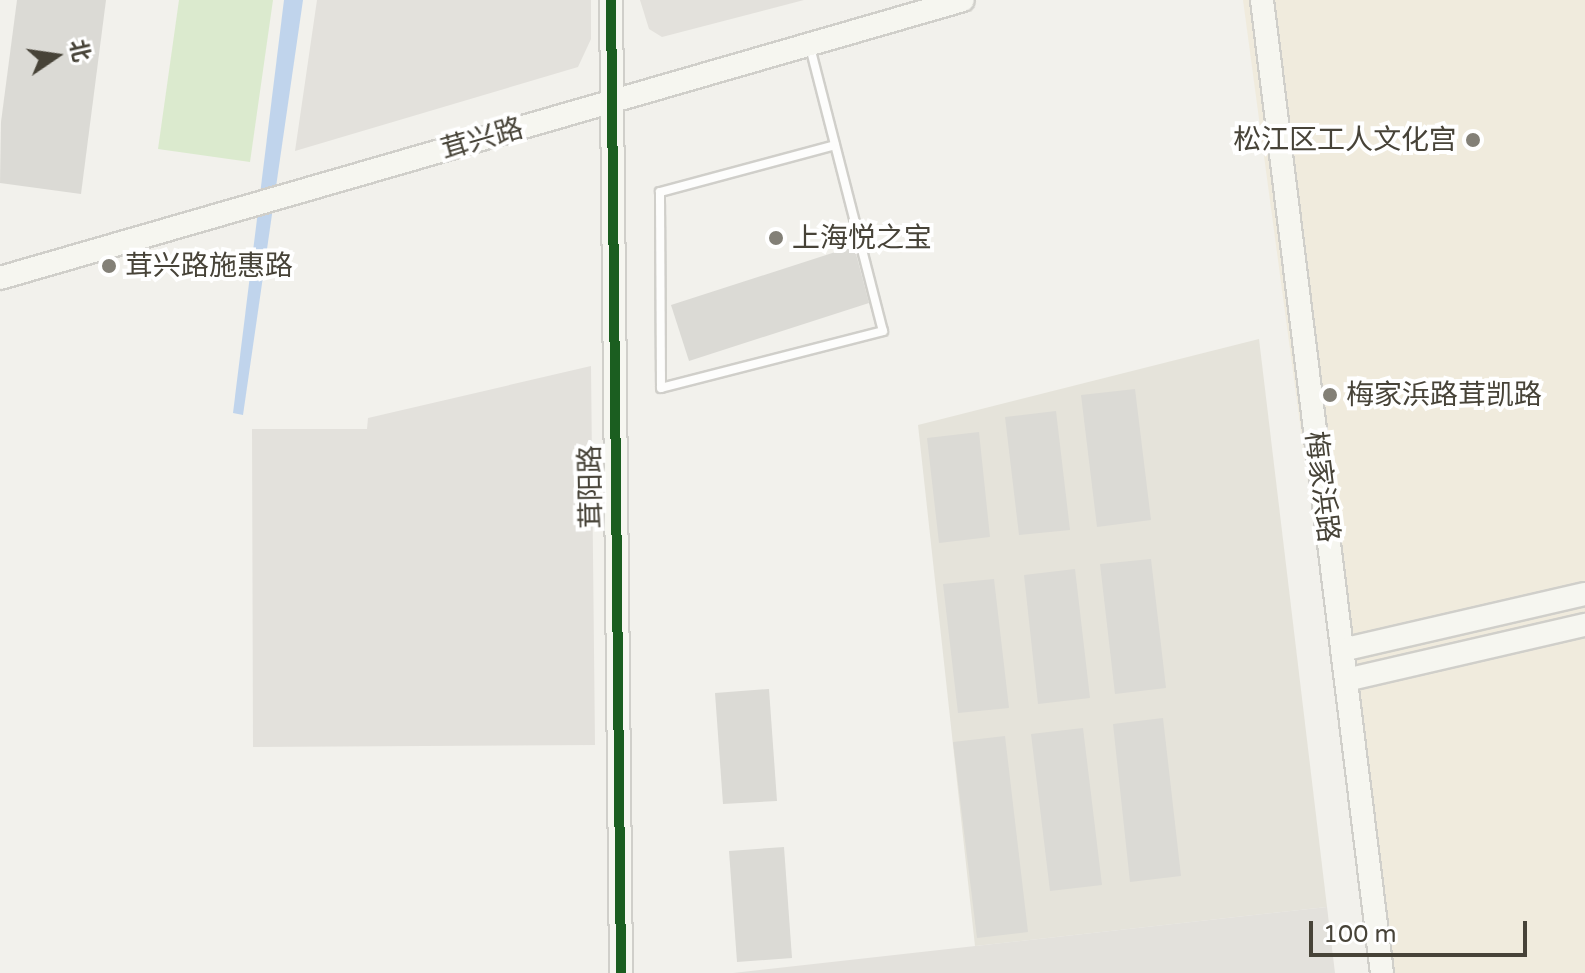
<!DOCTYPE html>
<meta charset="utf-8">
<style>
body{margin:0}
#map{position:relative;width:1585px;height:973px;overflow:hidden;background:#f2f1ec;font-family:"Varela Round","Noto Sans SC",sans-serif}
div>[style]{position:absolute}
.residential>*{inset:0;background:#e5e3da}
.commercial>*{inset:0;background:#f0ebdd}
.industrial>*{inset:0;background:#e3e1dc}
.green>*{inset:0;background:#dbeace}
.water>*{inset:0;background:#c0d4ec}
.building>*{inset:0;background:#dbdad5}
.roads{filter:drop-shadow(2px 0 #d0cfca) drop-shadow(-2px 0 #d0cfca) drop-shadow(0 2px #d0cfca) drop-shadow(0 -2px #d0cfca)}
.lane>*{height:8px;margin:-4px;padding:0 4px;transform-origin:4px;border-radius:4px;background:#fdfdfc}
.secondary>*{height:22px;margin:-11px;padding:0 11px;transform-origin:11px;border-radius:11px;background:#f6f6f0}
.cycleway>*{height:10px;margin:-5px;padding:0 5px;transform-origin:5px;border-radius:5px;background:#1b5e20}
.dots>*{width:22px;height:22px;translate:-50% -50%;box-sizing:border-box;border:4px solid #fff;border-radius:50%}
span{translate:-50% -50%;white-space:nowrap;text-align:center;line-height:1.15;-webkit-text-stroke:8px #fff;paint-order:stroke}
.street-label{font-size:28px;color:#474338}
.poi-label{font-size:28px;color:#474338}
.right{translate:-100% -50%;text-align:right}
.left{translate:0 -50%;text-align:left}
.north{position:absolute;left:16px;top:16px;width:80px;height:80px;-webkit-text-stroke:6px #fff;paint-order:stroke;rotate:77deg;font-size:22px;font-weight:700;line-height:32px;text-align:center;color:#474338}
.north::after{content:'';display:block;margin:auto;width:28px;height:36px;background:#474338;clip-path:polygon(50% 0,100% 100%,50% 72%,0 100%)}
.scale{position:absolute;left:1309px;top:921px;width:218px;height:36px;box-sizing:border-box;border:4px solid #474338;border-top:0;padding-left:10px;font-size:24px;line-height:28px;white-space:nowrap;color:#474338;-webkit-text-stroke:6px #fff;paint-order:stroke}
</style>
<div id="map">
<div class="residential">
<i style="clip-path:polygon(1259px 339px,1327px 907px,975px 946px,918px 425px)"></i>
</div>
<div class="commercial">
<i style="clip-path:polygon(1243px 0,1585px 0,1585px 973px,1374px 973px)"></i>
</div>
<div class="industrial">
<i style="clip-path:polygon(317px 0,591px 0,591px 39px,578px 67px,295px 151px)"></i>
<i style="clip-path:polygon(640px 0,804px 0,662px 37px,649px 29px)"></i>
<i style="clip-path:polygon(591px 366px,595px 745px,253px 747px,252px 429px,367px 429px,368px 418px)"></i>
<i style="clip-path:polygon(1327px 907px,1335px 973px,733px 973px)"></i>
</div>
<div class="green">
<i style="clip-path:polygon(179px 0,273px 0,250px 162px,158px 149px)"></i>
</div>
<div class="water">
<i style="clip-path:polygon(284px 0,303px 0,243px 415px,233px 413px)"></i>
</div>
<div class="building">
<i style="clip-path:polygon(17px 0,106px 0,81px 194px,0 183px,1px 122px)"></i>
<i style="clip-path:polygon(854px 246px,869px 303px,689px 361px,671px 305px)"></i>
<i style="clip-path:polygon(1135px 389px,1151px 520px,1097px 527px,1081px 395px)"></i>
<i style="clip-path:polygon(1056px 411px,1070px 530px,1019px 535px,1005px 417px)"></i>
<i style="clip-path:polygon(979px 432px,990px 537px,939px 543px,927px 438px)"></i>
<i style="clip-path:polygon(1151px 559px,1166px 688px,1115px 694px,1100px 564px)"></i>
<i style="clip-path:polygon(1075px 569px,1090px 698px,1038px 704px,1024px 575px)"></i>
<i style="clip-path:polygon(994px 579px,1009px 708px,958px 713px,943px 584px)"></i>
<i style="clip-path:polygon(769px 689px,777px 801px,723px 804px,715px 693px)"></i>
<i style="clip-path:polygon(1163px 718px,1181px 876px,1130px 882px,1113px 724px)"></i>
<i style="clip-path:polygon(1083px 728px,1102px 885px,1050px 891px,1031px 734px)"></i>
<i style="clip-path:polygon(1005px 736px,1028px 932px,977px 938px,953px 742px)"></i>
<i style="clip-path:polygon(784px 847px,792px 958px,737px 962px,729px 851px)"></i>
</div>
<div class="roads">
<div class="lane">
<i style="left:810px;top:47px;width:293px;rotate:75.6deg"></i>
<i style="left:883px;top:331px;width:229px;rotate:165.6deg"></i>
<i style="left:661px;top:388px;width:196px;rotate:-90.3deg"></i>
<i style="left:660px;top:192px;width:181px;rotate:-15deg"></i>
</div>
<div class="secondary">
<i style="left:611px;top:0;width:973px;rotate:89.41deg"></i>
<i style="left:1262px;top:0;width:980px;rotate:82.97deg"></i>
<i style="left:0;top:278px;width:1002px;rotate:-16.1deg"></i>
<i style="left:1342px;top:650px;width:249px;rotate:-13deg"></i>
<i style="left:1346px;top:680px;width:245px;rotate:-13deg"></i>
</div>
</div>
<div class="cycleway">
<i style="left:611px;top:0;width:973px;rotate:89.41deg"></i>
</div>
<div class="dots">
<i style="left:1473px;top:140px;background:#838077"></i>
<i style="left:776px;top:238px;background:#838077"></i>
<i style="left:109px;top:266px;background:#838077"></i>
<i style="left:1330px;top:395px;background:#838077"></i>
</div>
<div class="street-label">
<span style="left:482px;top:139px;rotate:-16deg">茸兴路</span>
<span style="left:591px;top:487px;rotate:-91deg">茸阳路</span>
<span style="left:1322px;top:487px;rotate:83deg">梅家浜路</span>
</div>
<div class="poi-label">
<span class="right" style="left:1457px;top:140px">松江区工人文化宫</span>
<span class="left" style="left:792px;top:238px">上海悦之宝</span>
<span class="left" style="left:125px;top:266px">茸兴路施惠路</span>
<span class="left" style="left:1346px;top:395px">梅家浜路茸凯路</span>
</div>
<div class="north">北</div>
<div class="scale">100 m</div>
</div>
